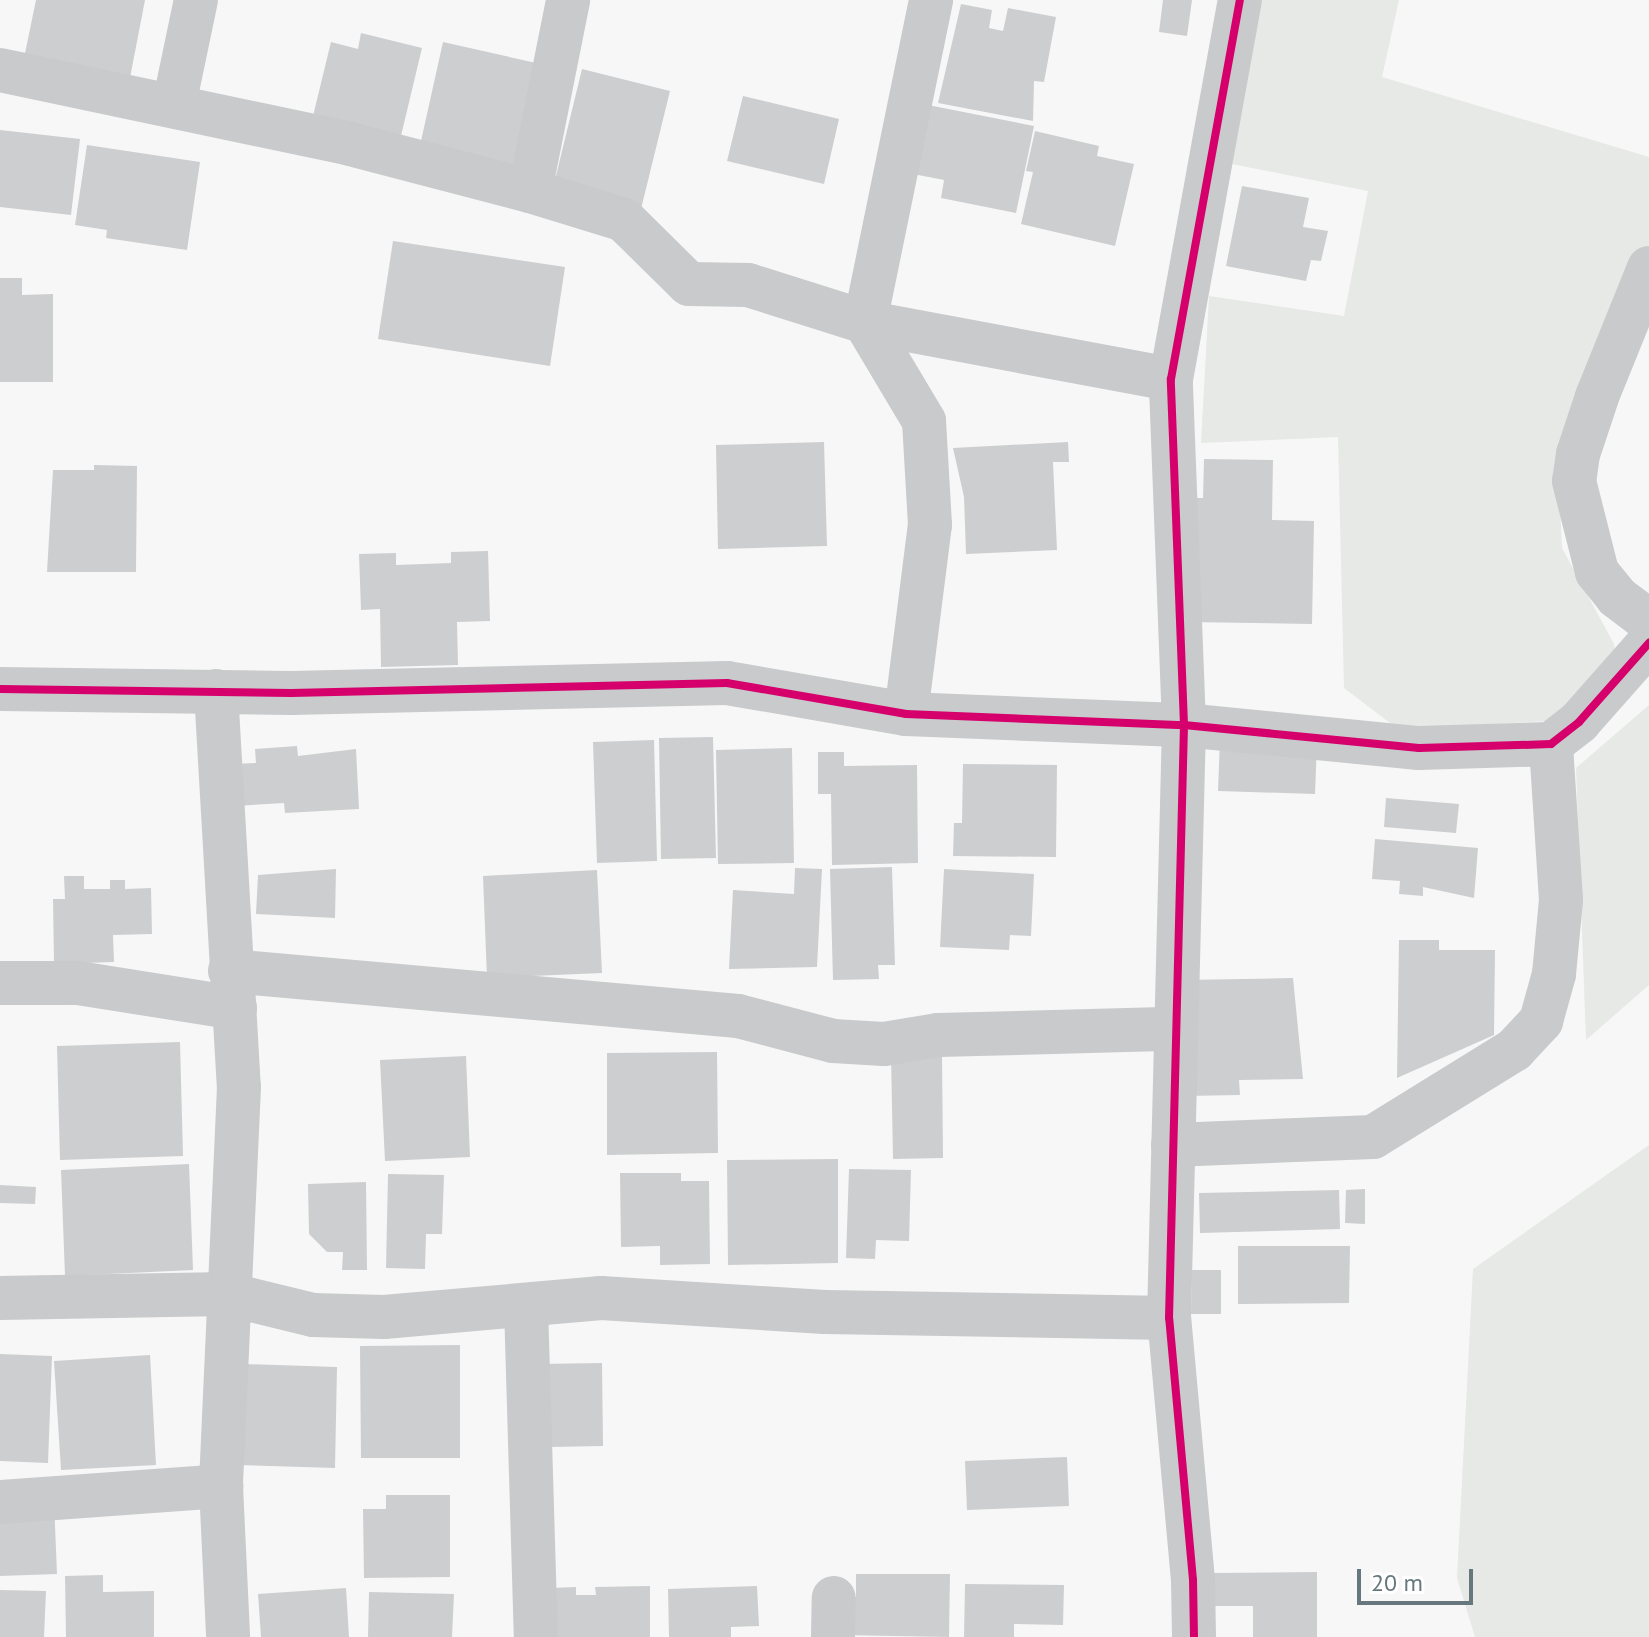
<!DOCTYPE html>
<style>
body{margin:0}
#map{position:relative;width:1649px;height:1637px;overflow:hidden;background:#f7f7f7;font-family:"PT Sans",sans-serif}
div>[style]{position:absolute}
.green>*{inset:0;background:#e6e9e5}
.building>*{inset:0;background:#cdcecf}
.minor>*{height:44px;margin:-22px;padding:0 22px;transform-origin:22px;border-radius:22px;background:#c8cacb}
.cycleway>*{height:8px;margin:-4px;padding:0 4px;transform-origin:4px;border-radius:4px;background:#d6006c}
span{translate:-50% -50%;white-space:nowrap;text-align:center;line-height:1.15;-webkit-text-stroke:8px #fff;paint-order:stroke}
.scale{position:absolute;left:1357px;top:1569px;width:116px;height:36px;box-sizing:border-box;border:4px solid #66787e;border-top:0;padding-left:10px;font-size:24px;line-height:28px;white-space:nowrap;color:#66787e;-webkit-text-stroke:6px #fff;paint-order:stroke}
</style>
<div id="map">
<div class="green">
<i style="clip-path:polygon(1260px 0,1399px 0,1382px 77px,1649px 157px,1649px 245px,1558px 464px,1562px 548px,1614px 644px,1617px 663px,1568px 720px,1398px 729px,1344px 688px,1338px 437px,1201px 443px,1209px 296px,1344px 316px,1368px 191px,1232px 164px)"></i>
<i style="clip-path:polygon(1649px 705px,1649px 985px,1586px 1040px,1576px 768px)"></i>
<i style="clip-path:polygon(1649px 1145px,1649px 1637px,1475px 1637px,1457px 1578px,1473px 1269px)"></i>
</div>
<div class="building">
<i style="clip-path:polygon(36px 0,145px 0,129px 83px,23px 63px)"></i>
<i style="clip-path:polygon(1163px 0,1192px 0,1187px 36px,1159px 32px)"></i>
<i style="clip-path:polygon(961px 4px,992px 10px,989px 28px,1003px 31px,1008px 8px,1056px 17px,1044px 82px,1034px 81px,1033px 121px,938px 103px)"></i>
<i style="clip-path:polygon(361px 33px,422px 48px,400px 140px,312px 120px,331px 42px,358px 49px)"></i>
<i style="clip-path:polygon(443px 42px,545px 65px,522px 172px,419px 150px)"></i>
<i style="clip-path:polygon(582px 69px,670px 91px,641px 209px,553px 188px)"></i>
<i style="clip-path:polygon(743px 96px,839px 119px,824px 184px,727px 161px)"></i>
<i style="clip-path:polygon(928px 105px,1034px 126px,1016px 213px,941px 198px,944px 180px,913px 174px)"></i>
<i style="clip-path:polygon(0 130px,80px 139px,71px 215px,0 207px)"></i>
<i style="clip-path:polygon(1035px 131px,1099px 146px,1097px 156px,1134px 164px,1115px 246px,1021px 224px,1033px 172px,1026px 171px)"></i>
<i style="clip-path:polygon(87px 145px,200px 162px,187px 250px,106px 238px,107px 230px,75px 225px)"></i>
<i style="clip-path:polygon(1242px 186px,1309px 198px,1303px 227px,1328px 231px,1321px 261px,1311px 260px,1306px 281px,1226px 266px)"></i>
<i style="clip-path:polygon(393px 241px,565px 267px,550px 366px,378px 339px)"></i>
<i style="clip-path:polygon(0 278px,22px 278px,22px 295px,53px 294px,53px 382px,0 382px)"></i>
<i style="clip-path:polygon(824px 442px,827px 546px,718px 549px,716px 445px)"></i>
<i style="clip-path:polygon(1068px 442px,1069px 462px,1053px 462px,1057px 550px,966px 554px,964px 497px,953px 448px)"></i>
<i style="clip-path:polygon(1204px 459px,1273px 460px,1272px 520px,1314px 521px,1312px 624px,1186px 622px,1189px 498px,1203px 498px)"></i>
<i style="clip-path:polygon(94px 465px,137px 466px,136px 572px,47px 572px,53px 470px,94px 470px)"></i>
<i style="clip-path:polygon(488px 551px,490px 621px,457px 622px,458px 665px,381px 667px,380px 609px,361px 610px,359px 554px,396px 553px,396px 565px,451px 563px,451px 552px)"></i>
<i style="clip-path:polygon(713px 737px,716px 858px,661px 859px,659px 738px)"></i>
<i style="clip-path:polygon(654px 740px,657px 861px,597px 863px,593px 742px)"></i>
<i style="clip-path:polygon(1220px 740px,1317px 743px,1315px 794px,1218px 791px)"></i>
<i style="clip-path:polygon(297px 746px,298px 756px,356px 749px,359px 809px,285px 813px,284px 803px,235px 806px,233px 764px,256px 763px,255px 749px)"></i>
<i style="clip-path:polygon(792px 748px,794px 863px,718px 864px,716px 750px)"></i>
<i style="clip-path:polygon(818px 752px,844px 752px,844px 766px,917px 765px,918px 863px,832px 865px,831px 794px,818px 794px)"></i>
<i style="clip-path:polygon(963px 764px,1057px 765px,1056px 857px,953px 856px,954px 823px,962px 823px)"></i>
<i style="clip-path:polygon(1386px 798px,1459px 804px,1456px 833px,1384px 827px)"></i>
<i style="clip-path:polygon(1375px 839px,1478px 848px,1474px 898px,1423px 887px,1423px 896px,1399px 894px,1400px 881px,1372px 879px)"></i>
<i style="clip-path:polygon(892px 867px,895px 965px,878px 965px,879px 979px,833px 980px,830px 869px)"></i>
<i style="clip-path:polygon(795px 868px,822px 869px,817px 967px,729px 969px,733px 890px,794px 894px)"></i>
<i style="clip-path:polygon(336px 869px,335px 918px,256px 914px,258px 875px)"></i>
<i style="clip-path:polygon(944px 869px,1034px 874px,1031px 936px,1010px 935px,1009px 950px,940px 947px)"></i>
<i style="clip-path:polygon(597px 870px,602px 973px,487px 978px,483px 876px)"></i>
<i style="clip-path:polygon(64px 876px,84px 876px,84px 889px,110px 889px,110px 880px,125px 880px,125px 889px,151px 888px,152px 934px,113px 935px,114px 962px,54px 964px,53px 899px,65px 899px)"></i>
<i style="clip-path:polygon(1399px 940px,1439px 940px,1439px 950px,1495px 950px,1494px 1035px,1397px 1078px)"></i>
<i style="clip-path:polygon(1293px 978px,1303px 1079px,1239px 1080px,1240px 1095px,1184px 1096px,1183px 980px)"></i>
<i style="clip-path:polygon(180px 1042px,183px 1156px,60px 1160px,57px 1046px)"></i>
<i style="clip-path:polygon(717px 1052px,718px 1153px,607px 1155px,607px 1053px)"></i>
<i style="clip-path:polygon(942px 1054px,943px 1158px,893px 1159px,891px 1055px)"></i>
<i style="clip-path:polygon(466px 1056px,470px 1157px,385px 1161px,380px 1060px)"></i>
<i style="clip-path:polygon(838px 1159px,838px 1263px,728px 1265px,727px 1160px)"></i>
<i style="clip-path:polygon(189px 1164px,193px 1270px,65px 1276px,61px 1170px)"></i>
<i style="clip-path:polygon(849px 1169px,911px 1170px,909px 1241px,876px 1240px,875px 1259px,846px 1258px)"></i>
<i style="clip-path:polygon(620px 1173px,681px 1173px,681px 1181px,709px 1181px,710px 1264px,660px 1265px,660px 1246px,621px 1247px)"></i>
<i style="clip-path:polygon(388px 1174px,444px 1175px,442px 1234px,426px 1234px,425px 1269px,386px 1268px)"></i>
<i style="clip-path:polygon(366px 1182px,367px 1270px,342px 1270px,343px 1252px,327px 1252px,309px 1234px,308px 1184px)"></i>
<i style="clip-path:polygon(0 1185px,36px 1187px,35px 1204px,0 1203px)"></i>
<i style="clip-path:polygon(1365px 1189px,1365px 1224px,1345px 1223px,1346px 1190px)"></i>
<i style="clip-path:polygon(1339px 1190px,1340px 1229px,1200px 1233px,1199px 1193px)"></i>
<i style="clip-path:polygon(1238px 1246px,1350px 1246px,1349px 1303px,1238px 1304px)"></i>
<i style="clip-path:polygon(1192px 1270px,1221px 1270px,1221px 1314px,1191px 1314px)"></i>
<i style="clip-path:polygon(460px 1345px,460px 1458px,361px 1458px,360px 1346px)"></i>
<i style="clip-path:polygon(0 1354px,52px 1356px,48px 1463px,0 1461px)"></i>
<i style="clip-path:polygon(150px 1355px,156px 1465px,61px 1470px,54px 1361px)"></i>
<i style="clip-path:polygon(602px 1363px,603px 1446px,550px 1447px,540px 1364px)"></i>
<i style="clip-path:polygon(244px 1364px,337px 1367px,335px 1468px,240px 1465px)"></i>
<i style="clip-path:polygon(1067px 1457px,1069px 1506px,967px 1510px,965px 1461px)"></i>
<i style="clip-path:polygon(386px 1495px,450px 1495px,450px 1577px,364px 1578px,363px 1509px,386px 1509px)"></i>
<i style="clip-path:polygon(54px 1501px,57px 1574px,0 1576px,0 1504px)"></i>
<i style="clip-path:polygon(1317px 1572px,1317px 1637px,1253px 1637px,1253px 1606px,1213px 1606px,1213px 1573px)"></i>
<i style="clip-path:polygon(856px 1574px,950px 1574px,949px 1637px,840px 1635px,840px 1597px,856px 1597px)"></i>
<i style="clip-path:polygon(103px 1575px,103px 1592px,154px 1591px,154px 1637px,66px 1637px,65px 1576px)"></i>
<i style="clip-path:polygon(965px 1584px,1064px 1585px,1063px 1625px,1014px 1624px,1014px 1637px,964px 1637px)"></i>
<i style="clip-path:polygon(650px 1586px,650px 1637px,553px 1637px,551px 1588px,576px 1587px,576px 1595px,596px 1595px,595px 1587px)"></i>
<i style="clip-path:polygon(757px 1586px,759px 1626px,731px 1627px,731px 1637px,669px 1637px,668px 1589px)"></i>
<i style="clip-path:polygon(346px 1588px,349px 1637px,261px 1637px,258px 1594px)"></i>
<i style="clip-path:polygon(0 1590px,46px 1591px,44px 1637px,0 1637px)"></i>
<i style="clip-path:polygon(369px 1592px,454px 1594px,452px 1637px,368px 1637px)"></i>
</div>
<div class="minor">
<i style="left:0;top:70px;width:358px;rotate:11.9deg"></i>
<i style="left:350px;top:144px;width:186px;rotate:14.6deg"></i>
<i style="left:530px;top:191px;width:98px;rotate:17.1deg"></i>
<i style="left:624px;top:220px;width:91px;rotate:44.6deg"></i>
<i style="left:689px;top:284px;width:59px;rotate:1deg"></i>
<i style="left:748px;top:285px;width:123px;rotate:17.5deg"></i>
<i style="left:865px;top:322px;width:311px;rotate:10.6deg"></i>
<i style="left:174px;top:105px;width:107px;rotate:-78.2deg"></i>
<i style="left:530px;top:191px;width:195px;rotate:-78.7deg"></i>
<i style="left:1649px;top:268px;width:139px;rotate:112deg"></i>
<i style="left:1597px;top:397px;width:60px;rotate:108.4deg"></i>
<i style="left:1578px;top:454px;width:27px;rotate:98deg"></i>
<i style="left:1574px;top:481px;width:94px;rotate:75.8deg"></i>
<i style="left:1597px;top:572px;width:32px;rotate:51deg"></i>
<i style="left:1617px;top:597px;width:40px;rotate:37deg"></i>
<i style="left:0;top:689px;width:291px;rotate:0.8deg"></i>
<i style="left:291px;top:693px;width:436px;rotate:-1.3deg"></i>
<i style="left:727px;top:683px;width:182px;rotate:9.8deg"></i>
<i style="left:906px;top:714px;width:278px;rotate:2.3deg"></i>
<i style="left:1184px;top:725px;width:236px;rotate:5.6deg"></i>
<i style="left:1419px;top:748px;width:132px;rotate:-1.7deg"></i>
<i style="left:1551px;top:744px;width:36px;rotate:-38deg"></i>
<i style="left:1579px;top:722px;width:106px;rotate:-48.5deg"></i>
<i style="left:216px;top:691px;width:397px;rotate:86.7deg"></i>
<i style="left:239px;top:1087px;width:399px;rotate:92.6deg"></i>
<i style="left:221px;top:1486px;width:151px;rotate:87.3deg"></i>
<i style="left:906px;top:714px;width:191px;rotate:-82.8deg"></i>
<i style="left:930px;top:525px;width:104px;rotate:-93.3deg"></i>
<i style="left:924px;top:421px;width:115px;rotate:-120.8deg"></i>
<i style="left:865px;top:322px;width:329px;rotate:-78.4deg"></i>
<i style="left:230px;top:971px;width:510px;rotate:5.06deg"></i>
<i style="left:738px;top:1016px;width:98px;rotate:14.7deg"></i>
<i style="left:833px;top:1041px;width:51px;rotate:3.4deg"></i>
<i style="left:884px;top:1044px;width:55px;rotate:-9.5deg"></i>
<i style="left:938px;top:1035px;width:235px;rotate:-1.5deg"></i>
<i style="left:0;top:983px;width:78px"></i>
<i style="left:78px;top:983px;width:159px;rotate:9deg"></i>
<i style="left:1173px;top:1145px;width:200px;rotate:-2.3deg"></i>
<i style="left:1373px;top:1137px;width:166px;rotate:-31.7deg"></i>
<i style="left:1514px;top:1050px;width:40px;rotate:-47deg"></i>
<i style="left:1541px;top:1021px;width:49px;rotate:-74.5deg"></i>
<i style="left:1554px;top:974px;width:74px;rotate:-84.6deg"></i>
<i style="left:1561px;top:900px;width:156px;rotate:-93.7deg"></i>
<i style="left:0;top:1298px;width:227px;rotate:-1deg"></i>
<i style="left:227px;top:1294px;width:89px;rotate:13.7deg"></i>
<i style="left:313px;top:1315px;width:71px;rotate:1.6deg"></i>
<i style="left:384px;top:1317px;width:218px;rotate:-5deg"></i>
<i style="left:601px;top:1298px;width:224px;rotate:3.6deg"></i>
<i style="left:825px;top:1312px;width:344px;rotate:1deg"></i>
<i style="left:526px;top:1306px;width:331px;rotate:88.3deg"></i>
<i style="left:0;top:1502px;width:222px;rotate:-4.1deg"></i>
<i style="left:833px;top:1637px;width:39px;rotate:-89deg"></i>
<i style="left:1194px;top:1637px;width:57px;rotate:-91deg"></i>
<i style="left:1193px;top:1580px;width:263px;rotate:-95.2deg"></i>
<i style="left:1169px;top:1318px;width:593px;rotate:-88.55deg"></i>
<i style="left:1184px;top:725px;width:346px;rotate:-92.2deg"></i>
<i style="left:1171px;top:379px;width:385px;rotate:-79.7deg"></i>
</div>
<div class="cycleway">
<i style="left:0;top:689px;width:291px;rotate:0.8deg"></i>
<i style="left:291px;top:693px;width:436px;rotate:-1.3deg"></i>
<i style="left:727px;top:683px;width:182px;rotate:9.8deg"></i>
<i style="left:906px;top:714px;width:278px;rotate:2.3deg"></i>
<i style="left:1184px;top:725px;width:236px;rotate:5.6deg"></i>
<i style="left:1419px;top:748px;width:132px;rotate:-1.7deg"></i>
<i style="left:1551px;top:744px;width:36px;rotate:-38deg"></i>
<i style="left:1579px;top:722px;width:106px;rotate:-48.5deg"></i>
<i style="left:1194px;top:1637px;width:57px;rotate:-91deg"></i>
<i style="left:1193px;top:1580px;width:263px;rotate:-95.2deg"></i>
<i style="left:1169px;top:1318px;width:593px;rotate:-88.55deg"></i>
<i style="left:1184px;top:725px;width:346px;rotate:-92.2deg"></i>
<i style="left:1171px;top:379px;width:385px;rotate:-79.7deg"></i>
</div>
<div class="scale">20 m</div>
</div>
